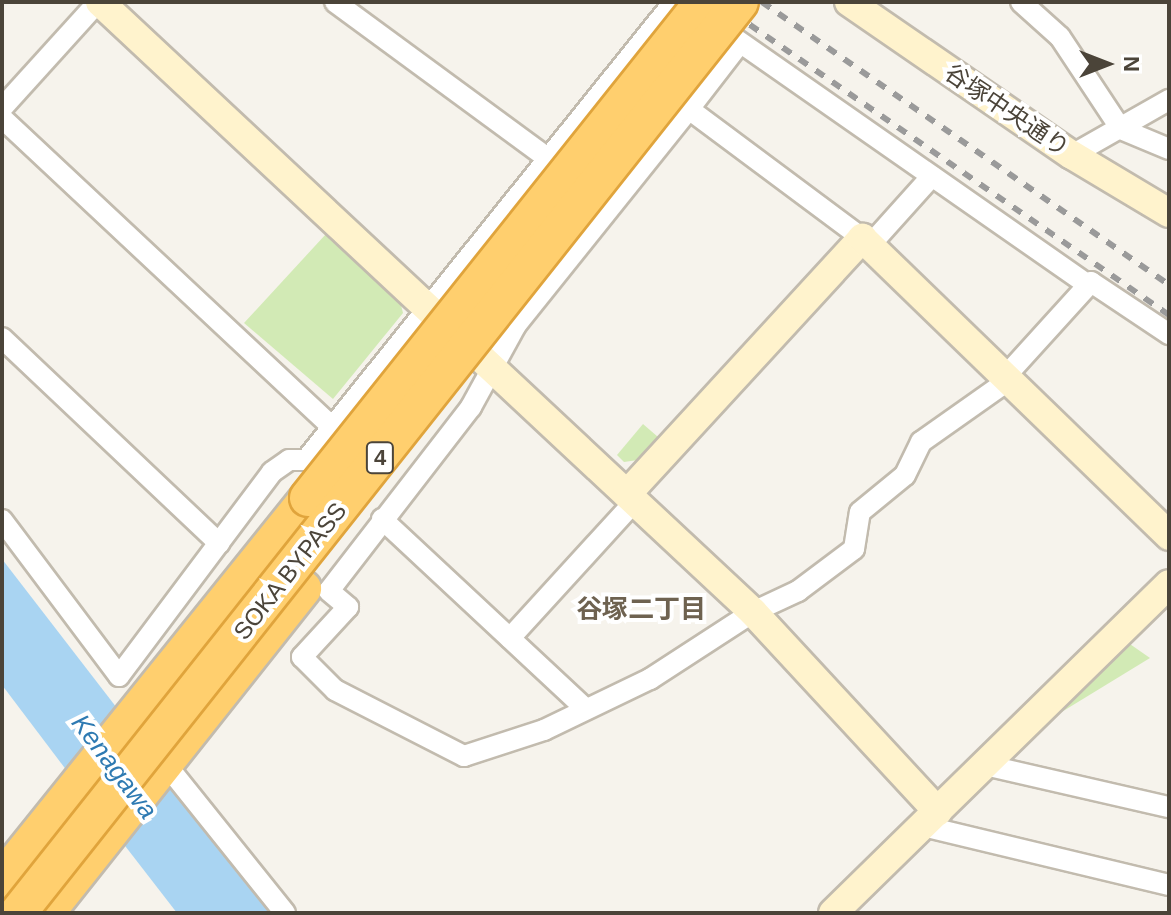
<!DOCTYPE html>
<meta charset="utf-8">
<style>
body{margin:0}
#map{position:relative;width:1171px;height:915px;overflow:hidden;background:#f6f3ec;font-family:Helvetica,"Noto Sans JP",sans-serif}
div>[style]{position:absolute}
.green>*{inset:0;background:#d2eab5}
.water>*{inset:0;background:#a9d4f2}
.roads{filter:drop-shadow(2px 0 #c2bbae) drop-shadow(-2px 0 #c2bbae) drop-shadow(0 2px #c2bbae) drop-shadow(0 -2px #c2bbae)}
.street>*{height:20px;margin:-10px;padding:0 10px;transform-origin:10px;border-radius:10px;background:#fff}
.secondary>*{height:28px;margin:-14px;padding:0 14px;transform-origin:14px;border-radius:14px;background:#fff3cd}
.highway>*{height:36px;margin:-18px;padding:0 18px;transform-origin:18px;border-radius:18px;background:#ffcf6e}
.rail>*{height:6px;margin-top:-3px;transform-origin:0;background:repeating-linear-gradient(90deg,#9a9a9a 0 10px,transparent 0 20px)}
.bridges{filter:drop-shadow(2px 0 #e0a43c) drop-shadow(-2px 0 #e0a43c) drop-shadow(0 2px #e0a43c) drop-shadow(0 -2px #e0a43c)}
.highway-bridge>*{height:36px;margin:-18px;padding:0 18px;transform-origin:18px;border-radius:18px;background:#ffcf6e}
span{translate:-50% -50%;white-space:nowrap;text-align:center;line-height:1.15;-webkit-text-stroke:8px #fff;paint-order:stroke}
.shield-label span{padding:2px 6px;background:#fff;border:2px solid;border-radius:6px;-webkit-text-stroke-width:0}
.shield-label{font-size:22px;color:#4b4439;font-weight:700}
.street-label{font-size:24px;color:#4b4439}
.neighbourhood-label{font-size:26px;color:#6e6250;font-weight:700}
.water-label{font-size:26px;color:#2e7ab2;font-style:italic}
.frame{position:absolute;inset:0;border:4px solid #4b4439;pointer-events:none}
.north{position:absolute;left:1067px;top:24px;width:80px;height:80px;-webkit-text-stroke:6px #fff;paint-order:stroke;rotate:90deg;font-size:22px;font-weight:700;line-height:32px;text-align:center;color:#4b4439}
.north::after{content:'';display:block;margin:auto;width:28px;height:36px;background:#4b4439;clip-path:polygon(50% 0,100% 100%,50% 72%,0 100%)}
</style>
<div id="map">
<div class="green">
<i style="clip-path:polygon(326px 234px,401px 305px,403px 313px,333px 399px,244px 323px)"></i>
<i style="clip-path:polygon(643px 424px,658px 437px,638px 460px,624px 462px,617px 455px)"></i>
<i style="clip-path:polygon(1127px 642px,1150px 658px,1042px 724px)"></i>
</div>
<div class="water">
<i style="clip-path:polygon(2px 559px,275px 913px,177px 913px,64px 767px,2px 685px)"></i>
</div>
<div class="roads">
<div class="street">
<i style="left:335px;top:2px;width:263px;rotate:36.3deg"></i>
<i style="left:1021px;top:2px;width:52px;rotate:41.9deg"></i>
<i style="left:1060px;top:37px;width:110px;rotate:56.5deg"></i>
<i style="left:1121px;top:129px;width:52px;rotate:22.6deg"></i>
<i style="left:714px;top:24px;width:456px;rotate:34.9deg"></i>
<i style="left:2px;top:108px;width:143px;rotate:-47.8deg"></i>
<i style="left:689px;top:109px;width:82px;rotate:-52.4deg"></i>
<i style="left:2px;top:118px;width:452px;rotate:43.1deg"></i>
<i style="left:1072px;top:155px;width:112px;rotate:-29.6deg"></i>
<i style="left:862px;top:238px;width:216px;rotate:-143.3deg"></i>
<i style="left:689px;top:109px;width:277px;rotate:128.7deg"></i>
<i style="left:516px;top:325px;width:94px;rotate:118.8deg"></i>
<i style="left:471px;top:407px;width:232px;rotate:127.7deg"></i>
<i style="left:329px;top:591px;width:25px;rotate:40deg"></i>
<i style="left:348px;top:607px;width:68px;rotate:132.6deg"></i>
<i style="left:302px;top:657px;width:47px;rotate:45deg"></i>
<i style="left:335px;top:690px;width:145px;rotate:27.1deg"></i>
<i style="left:464px;top:756px;width:84px;rotate:-18deg"></i>
<i style="left:544px;top:730px;width:118px;rotate:-25.7deg"></i>
<i style="left:650px;top:679px;width:123px;rotate:-33deg"></i>
<i style="left:753px;top:612px;width:50px;rotate:-25deg"></i>
<i style="left:798px;top:591px;width:70px;rotate:-36.9deg"></i>
<i style="left:854px;top:549px;width:37px;rotate:-81deg"></i>
<i style="left:860px;top:512px;width:58px;rotate:-39.4deg"></i>
<i style="left:905px;top:475px;width:37px;rotate:-64deg"></i>
<i style="left:921px;top:442px;width:104px;rotate:-35.2deg"></i>
<i style="left:871px;top:244px;width:91px;rotate:-48.1deg"></i>
<i style="left:2px;top:338px;width:299px;rotate:43.4deg"></i>
<i style="left:1003px;top:379px;width:131px;rotate:-47.8deg"></i>
<i style="left:1091px;top:282px;width:94px;rotate:33.7deg"></i>
<i style="left:382px;top:519px;width:279px;rotate:43deg"></i>
<i style="left:2px;top:520px;width:195px;rotate:53.1deg"></i>
<i style="left:119px;top:676px;width:255px;rotate:-53.1deg"></i>
<i style="left:272px;top:472px;width:21px;rotate:-35deg"></i>
<i style="left:289px;top:460px;width:17px"></i>
<i style="left:306px;top:460px;width:588px;rotate:-51.22deg"></i>
<i style="left:510px;top:638px;width:184px;rotate:-47.6deg"></i>
<i style="left:160px;top:757px;width:200px;rotate:51.3deg"></i>
<i style="left:985px;top:765px;width:189px;rotate:12.9deg"></i>
<i style="left:923px;top:826px;width:253px;rotate:13.5deg"></i>
</div>
<div class="secondary">
<i style="left:100px;top:2px;width:894px;rotate:43.05deg"></i>
<i style="left:753px;top:612px;width:272px;rotate:47.2deg"></i>
<i style="left:849px;top:2px;width:270px;rotate:34.5deg"></i>
<i style="left:1072px;top:155px;width:113px;rotate:30.9deg"></i>
<i style="left:627px;top:494px;width:348px;rotate:-47.4deg"></i>
<i style="left:862px;top:238px;width:428px;rotate:44.1deg"></i>
<i style="left:833px;top:913px;width:470px;rotate:-44.4deg"></i>
</div>
<div class="highway">
<i style="left:2px;top:879px;width:489px;rotate:-51.2deg"></i>
<i style="left:46px;top:913px;width:414px;rotate:-51.6deg"></i>
</div>
</div>
<div class="rail">
<i style="left:717px;top:2px;width:550px;rotate:34.7deg"></i>
<i style="left:762px;top:2px;width:496px;rotate:34.8deg"></i>
</div>
<div class="bridges">
<div class="highway-bridge">
<i style="left:308px;top:498px;width:634px;rotate:-51.47deg"></i>
<i style="left:18px;top:913px;width:1162px;rotate:-51.6deg"></i>
</div>
</div>
<div class="shield-label">
<span style="left:380px;top:458px">4</span>
</div>
<div class="street-label">
<span style="left:1007px;top:110px;rotate:34deg">谷塚中央通り</span>
<span style="left:290px;top:571px;rotate:-52deg">SOKA BYPASS</span>
</div>
<div class="neighbourhood-label">
<span style="left:641px;top:610px">谷塚二丁目</span>
</div>
<div class="water-label">
<span style="left:114px;top:767px;rotate:53deg">Kenagawa</span>
</div>
<div class="frame"></div>
<div class="north">N</div>
</div>
